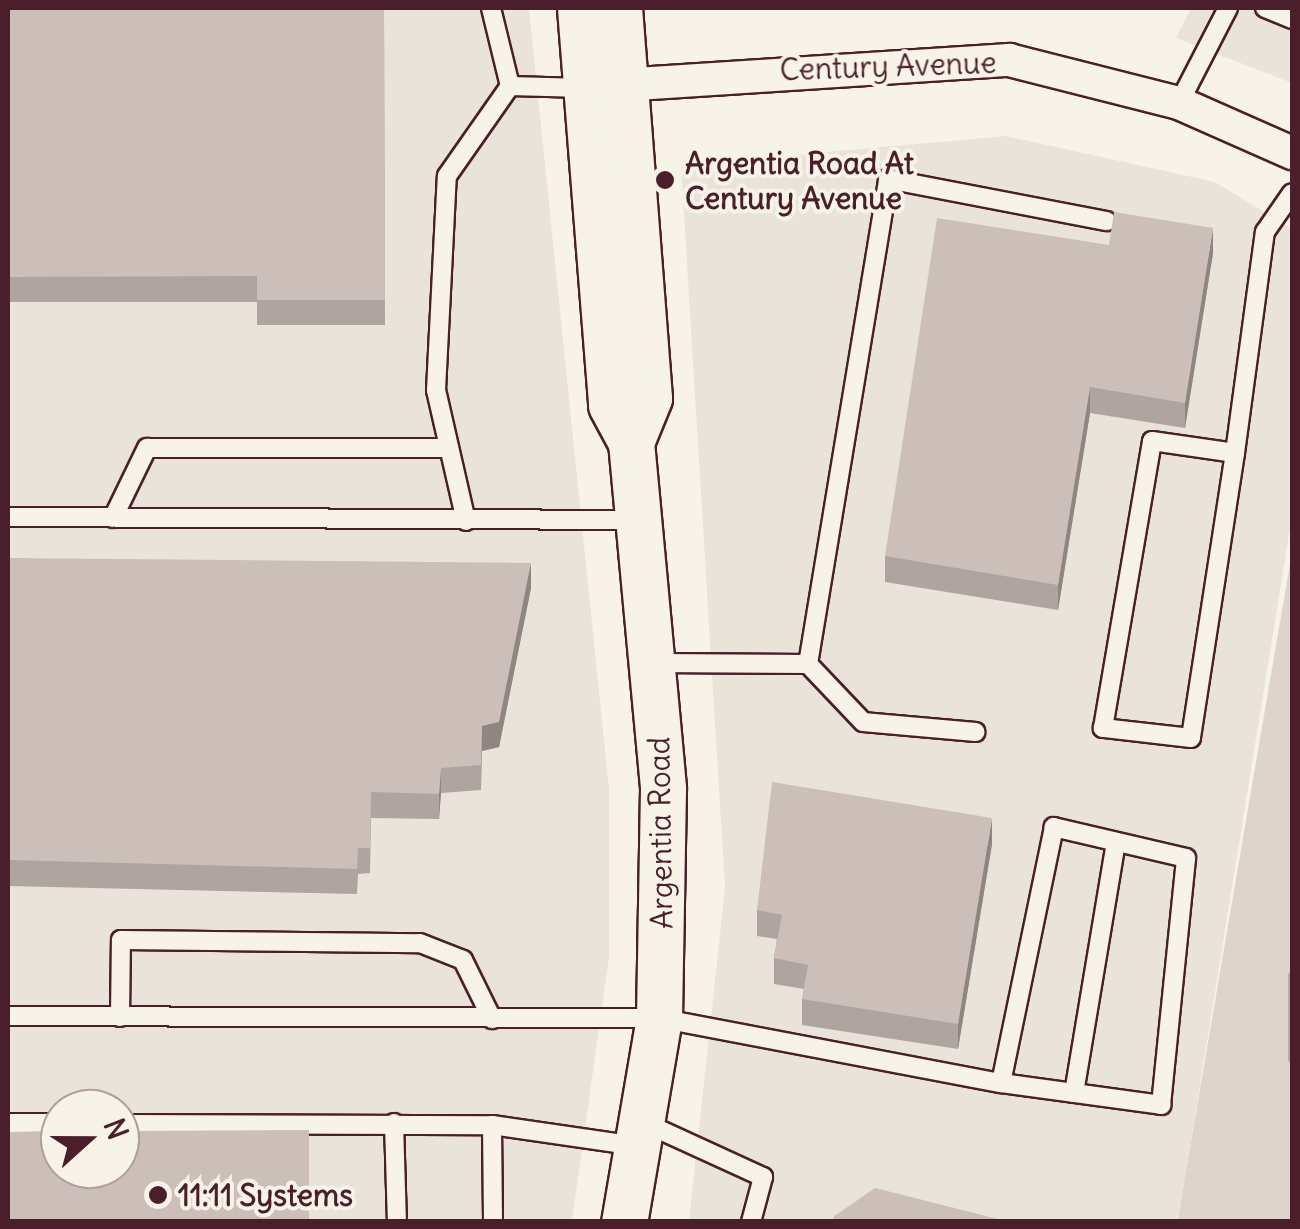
<!DOCTYPE html>
<style>
body{margin:0}
#map{position:relative;width:1300px;height:1229px;overflow:hidden;background:#f7f3e8;font-family:Delius,sans-serif}
div>[style]{position:absolute}
.built>*{inset:0;background:#eae3da}
.green>*{inset:0;background:#ded4cc}
.stream>*{height:9px;margin:-4.5px;padding:0 4.5px;transform-origin:4.5px;border-radius:4.5px;background:#bcaaa7}
.roads{filter:drop-shadow(2px 0 #4a1f2b) drop-shadow(-2px 0 #4a1f2b) drop-shadow(0 2px #4a1f2b) drop-shadow(0 -2px #4a1f2b)}
.lane>*{height:18px;margin:-9px;padding:0 9px;transform-origin:9px;border-radius:9px;background:#f7f3e8}
.street>*{height:32px;margin:-16px;padding:0 16px;transform-origin:16px;border-radius:16px;background:#f7f3e8}
.secondary>*{height:45px;margin:-22.5px;padding:0 22.5px;transform-origin:22.5px;border-radius:22.5px;background:#f7f3e8}
.wall>*{inset:0;background:#afa49f}
.shaded-wall>*{inset:0;background:#8f8682}
.building>*{inset:0;background:#ccbfb9}
.dots>*{width:28px;height:28px;translate:-50% -50%;box-sizing:border-box;border:5px solid #f7f3e8;border-radius:50%}
span{translate:-50% -50%;white-space:nowrap;text-align:center;line-height:1.15;-webkit-text-stroke:8px #f7f3e8;paint-order:stroke}
.street-label{font-size:30px;color:#4a1f2b}
.poi-label{font-size:30px;color:#4a1f2b;font-weight:700}
.left{translate:0 -50%;text-align:left}
.frame{position:absolute;inset:0;border:10px solid #4a1f2b;pointer-events:none}
.north{position:absolute;left:40px;top:1089px;width:100px;height:100px;box-sizing:border-box;background:#f7f3e8;border:2px solid #b29e9c;border-radius:50%;rotate:69deg;font-size:28px;font-weight:700;line-height:40px;text-align:center;color:#4a1f2b}
.north::after{content:'';display:block;margin:auto;width:35px;height:45px;background:#4a1f2b;clip-path:polygon(50% 0,100% 100%,50% 72%,0 100%)}
</style>
<div id="map">
<div class="built">
<i style="clip-path:polygon(evenodd,8px 8px,529px 8px,609px 789px,609px 957px,572px 1221px,8px 1221px,8px 8px,60px 1109px,120px 1109px,120px 1169px,60px 1169px,60px 1109px)"></i>
<i style="clip-path:polygon(1191px 8px,1292px 8px,1292px 83px,1176px 38px)"></i>
<i style="clip-path:polygon(1006px 136px,1215px 182px,1292px 229px,1292px 516px,1178px 1221px,689px 1221px,725px 888px,681px 165px)"></i>
</div>
<div class="green">
<i style="clip-path:polygon(1292px 552px,1292px 1221px,1178px 1221px,1185px 1177px)"></i>
</div>
<div class="stream">
<i style="left:1292px;top:975px;width:84px;rotate:90deg"></i>
</div>
<div class="roads">
<div class="lane">
<i style="left:1265px;top:8px;width:29px;rotate:22deg"></i>
<i style="left:510px;top:86px;width:74px;rotate:1.5deg"></i>
<i style="left:1179px;top:103px;width:107px;rotate:-62.7deg"></i>
<i style="left:1152px;top:441px;width:84px;rotate:8.2deg"></i>
<i style="left:1235px;top:453px;width:288px;rotate:98.8deg"></i>
<i style="left:1191px;top:738px;width:89px;rotate:-173.5deg"></i>
<i style="left:1103px;top:728px;width:291px;rotate:-80.3deg"></i>
<i style="left:1235px;top:453px;width:223px;rotate:-82.3deg"></i>
<i style="left:1265px;top:232px;width:47px;rotate:-55.3deg"></i>
<i style="left:8px;top:517px;width:631px;rotate:0.27deg"></i>
<i style="left:113px;top:518px;width:78px;rotate:-64.1deg"></i>
<i style="left:147px;top:448px;width:302px"></i>
<i style="left:466px;top:521px;width:134px;rotate:-102.9deg"></i>
<i style="left:436px;top:390px;width:214px;rotate:-87.1deg"></i>
<i style="left:447px;top:176px;width:110px;rotate:-55deg"></i>
<i style="left:510px;top:86px;width:80px;rotate:-103.7deg"></i>
<i style="left:654px;top:663px;width:154px;rotate:0.4deg"></i>
<i style="left:808px;top:664px;width:80px;rotate:46.5deg"></i>
<i style="left:863px;top:722px;width:113px;rotate:5.1deg"></i>
<i style="left:808px;top:664px;width:492px;rotate:-80.6deg"></i>
<i style="left:888px;top:179px;width:223px;rotate:10.9deg"></i>
<i style="left:8px;top:1016px;width:651px;rotate:0.18deg"></i>
<i style="left:659px;top:1018px;width:348px;rotate:10.8deg"></i>
<i style="left:1001px;top:1083px;width:162px;rotate:7.8deg"></i>
<i style="left:1161px;top:1105px;width:248px;rotate:-84.2deg"></i>
<i style="left:1186px;top:858px;width:136px;rotate:-166.8deg"></i>
<i style="left:1054px;top:827px;width:261px;rotate:101.7deg"></i>
<i style="left:120px;top:1017px;width:77px;rotate:-89.3deg"></i>
<i style="left:121px;top:940px;width:299px;rotate:0.6deg"></i>
<i style="left:420px;top:943px;width:46px;rotate:21.6deg"></i>
<i style="left:463px;top:960px;width:66px;rotate:63.8deg"></i>
<i style="left:1074px;top:1093px;width:254px;rotate:-80.5deg"></i>
<i style="left:8px;top:1123px;width:52px"></i>
<i style="left:394px;top:1123px;width:99px;rotate:88.3deg"></i>
<i style="left:645px;top:1123px;width:130px;rotate:24.6deg"></i>
<i style="left:763px;top:1177px;width:47px;rotate:104.9deg"></i>
<i style="left:120px;top:1124px;width:372px;rotate:0.2deg"></i>
<i style="left:492px;top:1125px;width:146px;rotate:8.3deg"></i>
<i style="left:492px;top:1125px;width:97px;rotate:89.4deg"></i>
</div>
<div class="street">
<i style="left:605px;top:86px;width:405px;rotate:-3.7deg"></i>
<i style="left:1009px;top:60px;width:175px;rotate:14.2deg"></i>
<i style="left:1179px;top:103px;width:124px;rotate:23.9deg"></i>
</div>
<div class="secondary">
<i style="left:580px;top:8px;width:398px;rotate:85.5deg"></i>
<i style="left:611px;top:405px;width:42px;rotate:61.6deg"></i>
<i style="left:631px;top:442px;width:348px;rotate:84.7deg"></i>
<i style="left:663px;top:789px;width:229px;rotate:91deg"></i>
<i style="left:659px;top:1018px;width:207px;rotate:99.7deg"></i>
<i style="left:619px;top:8px;width:391px;rotate:85.6deg"></i>
<i style="left:649px;top:398px;width:48px;rotate:112.2deg"></i>
</div>
</div>
<div class="wall">
<i style="clip-path:polygon(8px 8px,384px 8px,385px 325px,257px 325px,257px 302px,8px 302px)"></i>
<i style="clip-path:polygon(1213px 253px,1185px 428px,1090px 413px,1058px 610px,885px 582px,885px 556px)"></i>
<i style="clip-path:polygon(8px 558px,531px 588px,499px 747px,482px 751px,481px 790px,441px 793px,439px 819px,371px 818px,370px 873px,358px 874px,357px 894px,8px 886px)"></i>
<i style="clip-path:polygon(992px 844px,958px 1049px,802px 1025px,802px 999px,804px 989px,774px 984px,774px 958px,777px 939px,757px 936px,757px 910px)"></i>
</div>
<div class="shaded-wall">
<i style="clip-path:polygon(1213px 228px,1213px 253px,1185px 428px,1185px 403px)"></i>
<i style="clip-path:polygon(1090px 387px,1090px 413px,1058px 610px,1058px 585px)"></i>
<i style="clip-path:polygon(531px 563px,531px 588px,499px 747px,482px 751px,481px 790px,482px 726px)"></i>
<i style="clip-path:polygon(441px 768px,441px 793px,439px 819px,439px 794px)"></i>
<i style="clip-path:polygon(992px 818px,992px 844px,958px 1049px,958px 1024px)"></i>
</div>
<div class="building">
<i style="clip-path:polygon(8px 8px,384px 8px,385px 300px,257px 300px,257px 276px,8px 277px)"></i>
<i style="clip-path:polygon(1114px 212px,1213px 228px,1185px 403px,1090px 387px,1058px 585px,885px 556px,937px 218px,1109px 245px)"></i>
<i style="clip-path:polygon(8px 558px,531px 563px,499px 722px,482px 726px,481px 765px,441px 768px,439px 794px,371px 792px,370px 848px,358px 848px,357px 869px,8px 860px)"></i>
<i style="clip-path:polygon(772px 782px,992px 818px,958px 1024px,802px 999px,808px 965px,774px 958px,782px 915px,757px 910px)"></i>
<i style="clip-path:polygon(309px 1130px,309px 1222px,8px 1222px,8px 1132px,60px 1131px,60px 1169px,120px 1169px,120px 1131px)"></i>
<i style="clip-path:polygon(875px 1188px,1010px 1222px,836px 1222px,833px 1217px)"></i>
</div>
<div class="dots">
<i style="left:665px;top:180px;background:#4a1f2b"></i>
<i style="left:158px;top:1195px;background:#4a1f2b"></i>
</div>
<div class="street-label">
<span style="left:888px;top:66px;rotate:-2deg">Century Avenue</span>
<span style="left:660px;top:833px;rotate:-91deg">Argentia Road</span>
</div>
<div class="poi-label">
<span class="left" style="left:685px;top:180px">Argentia Road At<br>Century Avenue</span>
<span class="left" style="left:178px;top:1195px">11:11 Systems</span>
</div>
<div class="frame"></div>
<div class="north">N</div>
</div>
